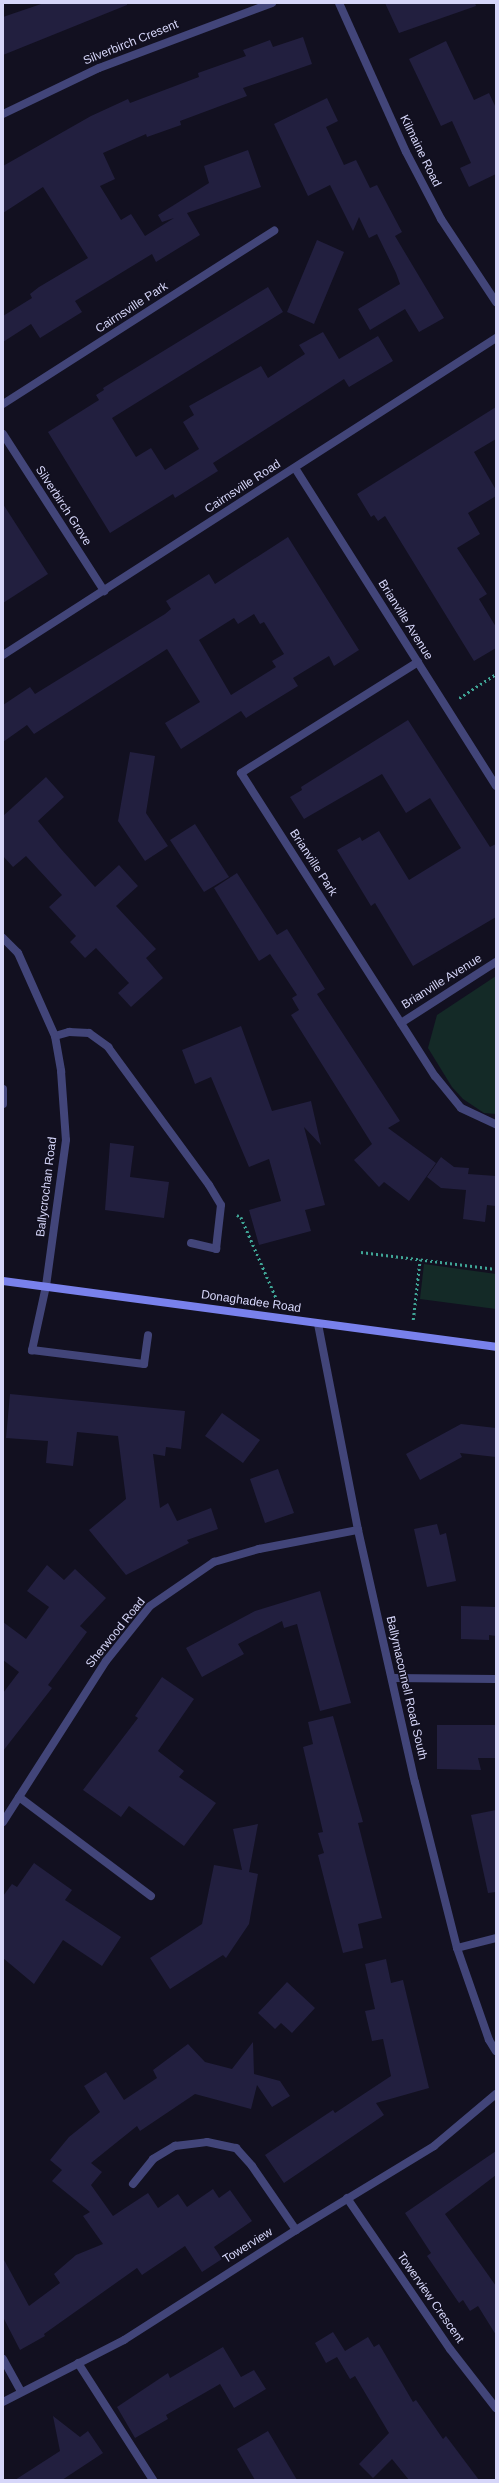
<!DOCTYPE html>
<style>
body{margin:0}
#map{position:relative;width:499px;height:2483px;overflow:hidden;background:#121020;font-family:Arial,sans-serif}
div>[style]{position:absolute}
.green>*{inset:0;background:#142a27}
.building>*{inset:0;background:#221f3f}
.path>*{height:2.5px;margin-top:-1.25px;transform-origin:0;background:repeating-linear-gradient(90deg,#3fa495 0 2px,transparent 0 5px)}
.service>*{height:8px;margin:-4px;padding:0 4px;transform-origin:4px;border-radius:4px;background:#424579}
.minor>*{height:8px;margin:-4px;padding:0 4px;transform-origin:4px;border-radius:4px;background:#424579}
.tertiary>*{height:8px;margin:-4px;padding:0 4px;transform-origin:4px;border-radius:4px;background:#424579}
.secondary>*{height:8px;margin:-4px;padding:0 4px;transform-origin:4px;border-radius:4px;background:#7981ec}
span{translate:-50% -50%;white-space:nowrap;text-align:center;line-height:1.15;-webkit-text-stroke:3px #121020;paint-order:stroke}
.street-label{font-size:12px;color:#d6d6f9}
.frame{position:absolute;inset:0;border:4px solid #d6d6f9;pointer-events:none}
</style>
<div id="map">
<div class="green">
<i style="clip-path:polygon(496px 976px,496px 1114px,484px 1113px,463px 1099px,452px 1087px,428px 1048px,437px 1015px)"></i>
<i style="clip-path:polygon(424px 1264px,496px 1274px,496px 1309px,420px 1299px)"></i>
</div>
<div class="building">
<i style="clip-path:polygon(44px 3px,127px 3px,127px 5px,3px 55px,3px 17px)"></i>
<i style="clip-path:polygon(385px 3px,475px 3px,476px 6px,399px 33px)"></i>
<i style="clip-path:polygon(303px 37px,312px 64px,243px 88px,247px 96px,180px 121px,181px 125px,147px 137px,146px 134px,103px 153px,115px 179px,100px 186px,121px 220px,131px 214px,145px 236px,174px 218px,162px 222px,158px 215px,209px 183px,204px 166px,248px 150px,261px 187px,187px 213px,200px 235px,156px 262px,152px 254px,75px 301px,82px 312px,40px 338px,31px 324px,3px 342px,3px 316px,32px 298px,30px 294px,39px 287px,88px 258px,43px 187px,3px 213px,3px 166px,91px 116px,128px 99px,130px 103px,199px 77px,198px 73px,246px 56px,243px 50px,270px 40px,273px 47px)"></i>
<i style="clip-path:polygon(446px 41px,474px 100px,489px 93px,496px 108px,496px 174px,469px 187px,460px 168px,471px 163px,452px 121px,441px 126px,409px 59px)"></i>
<i style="clip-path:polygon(327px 98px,338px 121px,326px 127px,344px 165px,356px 160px,370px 188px,377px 185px,402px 232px,395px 236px,444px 318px,419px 332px,405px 309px,370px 330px,358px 309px,400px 284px,396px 273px,377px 234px,369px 238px,359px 217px,353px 231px,330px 185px,308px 196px,274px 124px)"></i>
<i style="clip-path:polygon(317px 240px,344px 252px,314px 324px,287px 312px)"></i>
<i style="clip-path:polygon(268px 287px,283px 312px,112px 418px,136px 457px,151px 448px,165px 470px,199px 449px,183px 422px,194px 415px,189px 406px,261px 366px,268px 378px,305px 354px,299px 345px,323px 332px,339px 359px,378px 336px,393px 361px,349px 387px,344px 379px,213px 463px,218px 471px,175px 498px,173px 494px,110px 533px,48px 432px,99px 400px,96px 395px,104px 390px,103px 388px)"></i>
<i style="clip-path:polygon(496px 407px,496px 439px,474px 452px,496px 490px,496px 496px,468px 513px,480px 534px,457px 548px,487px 594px,479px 599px,496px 627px,496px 648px,474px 661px,385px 516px,378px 521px,374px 515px,371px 517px,357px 494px)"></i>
<i style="clip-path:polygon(3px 504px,48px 574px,3px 603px)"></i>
<i style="clip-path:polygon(evenodd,288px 537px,359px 650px,334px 666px,329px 656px,293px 678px,298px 686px,246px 718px,241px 711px,181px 749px,165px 723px,200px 702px,167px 649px,34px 734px,27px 725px,3px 742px,3px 705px,30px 687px,35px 694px,165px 614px,171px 609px,166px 601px,209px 574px,215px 584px,288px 537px,254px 614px,260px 624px,264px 622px,284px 654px,272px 661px,276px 667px,231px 695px,199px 640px,234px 618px,238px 624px,254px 614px)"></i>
<i style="clip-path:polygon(408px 720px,490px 847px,496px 844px,496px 917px,413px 966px,375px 903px,371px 906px,337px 850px,360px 837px,362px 841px,379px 831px,409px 880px,461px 848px,430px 798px,406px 813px,382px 774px,304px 819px,290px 797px,302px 790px,301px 787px)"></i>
<i style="clip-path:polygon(130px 752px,155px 756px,146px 813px,168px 846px,145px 861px,118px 821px)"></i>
<i style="clip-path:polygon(46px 777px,64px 797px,38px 821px,61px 849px,95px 887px,119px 865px,138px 886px,116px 906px,156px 949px,146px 958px,163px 978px,131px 1007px,118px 993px,129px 983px,96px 948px,85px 958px,70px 942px,76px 936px,49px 907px,62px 895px,26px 856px,13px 867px,3px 856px,3px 816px)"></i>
<i style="clip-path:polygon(195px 824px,229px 877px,204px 892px,170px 840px)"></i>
<i style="clip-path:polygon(237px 873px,277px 935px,287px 929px,325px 989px,317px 994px,400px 1121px,388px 1128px,436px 1163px,409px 1201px,384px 1182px,379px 1187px,354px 1160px,372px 1144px,291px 1015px,299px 1010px,292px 998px,297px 995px,270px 954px,259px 961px,214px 888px)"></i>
<i style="clip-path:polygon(241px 1026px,272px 1111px,311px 1101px,321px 1145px,304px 1127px,325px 1205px,305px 1210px,311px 1231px,259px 1245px,249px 1210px,281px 1201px,269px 1159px,249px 1167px,211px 1077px,195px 1084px,182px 1050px)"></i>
<i style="clip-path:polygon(110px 1143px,134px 1146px,130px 1177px,169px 1182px,164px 1218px,105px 1210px)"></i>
<i style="clip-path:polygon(441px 1157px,454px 1167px,469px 1168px,468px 1174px,496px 1176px,496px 1206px,487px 1205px,485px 1222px,463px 1219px,466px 1190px,441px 1188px,427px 1177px)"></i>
<i style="clip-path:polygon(10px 1394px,185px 1411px,181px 1449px,166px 1447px,165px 1456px,153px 1454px,160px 1508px,168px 1503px,177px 1521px,211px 1508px,218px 1529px,187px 1540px,189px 1543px,126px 1575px,89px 1530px,126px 1499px,118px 1436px,77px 1432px,73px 1466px,46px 1463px,48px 1441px,6px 1438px)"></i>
<i style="clip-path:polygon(222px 1413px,260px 1440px,243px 1463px,205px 1436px)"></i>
<i style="clip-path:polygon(461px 1424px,496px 1428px,496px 1457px,460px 1453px,462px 1457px,420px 1480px,406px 1454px)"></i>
<i style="clip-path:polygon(278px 1469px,294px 1513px,265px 1523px,250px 1479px)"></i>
<i style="clip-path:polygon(437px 1524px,440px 1535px,446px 1533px,456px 1581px,427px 1587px,414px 1529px)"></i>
<i style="clip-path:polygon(47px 1565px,64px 1580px,75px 1569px,106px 1598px,80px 1626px,87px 1632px,48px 1685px,52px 1688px,3px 1751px,3px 1693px,19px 1672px,3px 1660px,3px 1622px,26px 1639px,49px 1607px,27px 1591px)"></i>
<i style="clip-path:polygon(320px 1591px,351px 1703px,320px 1711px,297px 1624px,284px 1628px,282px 1621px,238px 1644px,244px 1654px,202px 1677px,186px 1648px,255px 1611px)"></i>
<i style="clip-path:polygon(461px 1606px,496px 1607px,496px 1636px,489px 1635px,489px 1640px,461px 1639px)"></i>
<i style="clip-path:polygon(162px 1677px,194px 1699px,158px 1751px,184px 1771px,179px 1777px,216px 1803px,184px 1846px,129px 1806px,121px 1817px,83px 1790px,138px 1718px,135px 1716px)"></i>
<i style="clip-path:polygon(333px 1716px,363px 1822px,358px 1823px,382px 1918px,358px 1924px,363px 1948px,343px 1953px,318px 1855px,324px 1853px,318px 1833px,323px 1832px,303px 1747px,313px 1744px,308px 1722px)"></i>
<i style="clip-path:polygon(437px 1725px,496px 1725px,496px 1758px,478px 1758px,481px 1770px,437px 1769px)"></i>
<i style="clip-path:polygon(496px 1810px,496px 1892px,488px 1893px,471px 1815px)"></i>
<i style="clip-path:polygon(258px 1824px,249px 1872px,258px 1874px,249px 1924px,226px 1958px,223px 1955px,170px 1989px,150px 1958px,202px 1924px,214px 1865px,242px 1870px,233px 1829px)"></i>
<i style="clip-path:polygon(34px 1863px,72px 1890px,65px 1900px,121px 1937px,102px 1966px,63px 1940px,34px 1984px,3px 1958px,3px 1896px,12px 1884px,17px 1887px)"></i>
<i style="clip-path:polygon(386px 1959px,391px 1983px,403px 1980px,429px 2088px,376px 2103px,384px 2115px,284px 2183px,265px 2155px,333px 2110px,335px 2113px,391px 2076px,383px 2039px,372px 2041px,365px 2011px,375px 2009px,365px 1964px)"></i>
<i style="clip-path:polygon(287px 1982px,315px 2008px,292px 2033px,281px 2023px,275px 2029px,258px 2013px)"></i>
<i style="clip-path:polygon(253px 2042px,254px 2074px,280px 2081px,290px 2096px,272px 2107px,257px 2085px,251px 2109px,195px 2094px,140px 2131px,137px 2126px,91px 2163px,102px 2172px,91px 2185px,113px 2216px,148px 2193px,158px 2208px,178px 2194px,187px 2207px,213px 2189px,219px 2198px,230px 2190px,252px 2221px,214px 2247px,222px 2259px,202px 2272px,185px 2246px,142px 2275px,137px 2268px,44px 2334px,45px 2336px,20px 2350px,3px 2317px,3px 2258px,29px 2306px,60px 2283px,54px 2274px,76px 2255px,103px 2244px,83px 2216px,90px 2212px,52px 2181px,62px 2170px,50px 2160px,69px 2137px,100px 2112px,84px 2086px,106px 2072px,124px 2100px,157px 2078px,153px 2070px,188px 2044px,205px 2062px,232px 2069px)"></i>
<i style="clip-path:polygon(496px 2151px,496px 2175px,445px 2214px,496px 2286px,496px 2335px,478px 2306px,470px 2311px,463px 2300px,459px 2303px,427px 2256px,431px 2253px,405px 2213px)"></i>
<i style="clip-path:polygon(333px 2332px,345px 2351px,368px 2337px,374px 2347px,379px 2344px,413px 2402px,416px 2400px,443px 2439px,446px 2436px,479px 2480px,409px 2480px,392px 2459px,373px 2478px,359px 2464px,389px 2433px,355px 2376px,350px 2379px,337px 2357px,326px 2363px,315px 2343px)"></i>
<i style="clip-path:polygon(223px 2347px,241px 2377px,254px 2370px,266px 2389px,234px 2408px,220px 2384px,166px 2415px,168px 2419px,135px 2438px,117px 2407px,168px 2373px,170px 2378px)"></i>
<i style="clip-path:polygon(53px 2416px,80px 2437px,88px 2431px,103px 2453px,62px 2480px,15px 2480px,60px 2451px)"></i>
<i style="clip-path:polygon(268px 2431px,297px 2480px,255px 2480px,237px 2449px)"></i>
</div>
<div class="path">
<i style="left:459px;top:698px;width:44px;rotate:-33deg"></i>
<i style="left:237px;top:1215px;width:4px;rotate:27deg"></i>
<i style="left:241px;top:1217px;width:93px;rotate:66.5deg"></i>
<i style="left:361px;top:1252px;width:136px;rotate:7.2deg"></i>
<i style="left:413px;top:1320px;width:61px;rotate:-83.5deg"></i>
</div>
<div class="service">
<i style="left:3px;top:1089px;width:15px;rotate:90deg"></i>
<i style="left:191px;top:1243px;width:26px;rotate:13deg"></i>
<i style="left:216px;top:1249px;width:44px;rotate:-83.5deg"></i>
<i style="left:3px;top:2359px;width:37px;rotate:61deg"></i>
<i style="left:78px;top:2363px;width:139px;rotate:57.3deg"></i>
</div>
<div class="minor">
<i style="left:339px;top:3px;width:163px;rotate:65.8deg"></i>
<i style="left:406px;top:152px;width:76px;rotate:62.4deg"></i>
<i style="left:441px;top:219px;width:100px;rotate:56.5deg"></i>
<i style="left:3px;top:114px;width:106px;rotate:-25.6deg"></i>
<i style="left:99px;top:68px;width:185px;rotate:-20.6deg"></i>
<i style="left:3px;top:404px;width:322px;rotate:-32.6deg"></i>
<i style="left:3px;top:434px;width:187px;rotate:57.2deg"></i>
<i style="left:295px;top:468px;width:376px;rotate:57.7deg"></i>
<i style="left:3px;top:655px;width:586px;rotate:-32.74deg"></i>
<i style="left:418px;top:662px;width:209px;rotate:147.9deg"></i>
<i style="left:241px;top:773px;width:360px;rotate:57.4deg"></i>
<i style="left:435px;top:1076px;width:41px;rotate:50.9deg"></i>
<i style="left:461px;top:1108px;width:38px;rotate:25deg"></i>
<i style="left:401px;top:1023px;width:113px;rotate:-32.7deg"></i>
<i style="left:55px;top:1036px;width:15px;rotate:-16deg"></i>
<i style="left:69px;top:1032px;width:20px;rotate:3deg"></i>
<i style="left:89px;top:1033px;width:24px;rotate:36deg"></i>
<i style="left:108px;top:1047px;width:171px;rotate:53.8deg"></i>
<i style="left:209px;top:1185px;width:23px;rotate:59deg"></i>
<i style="left:46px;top:1286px;width:66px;rotate:102.3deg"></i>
<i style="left:32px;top:1350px;width:113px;rotate:7.1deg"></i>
<i style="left:144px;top:1364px;width:29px;rotate:-82deg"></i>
<i style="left:318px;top:1324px;width:210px;rotate:79deg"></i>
<i style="left:358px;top:1530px;width:258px;rotate:77.3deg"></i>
<i style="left:415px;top:1782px;width:171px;rotate:75.8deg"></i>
<i style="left:457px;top:1948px;width:97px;rotate:70.8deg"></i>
<i style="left:489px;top:2040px;width:13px;rotate:58deg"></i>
<i style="left:392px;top:1678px;width:104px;rotate:0.6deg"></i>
<i style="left:19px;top:1797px;width:165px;rotate:36.9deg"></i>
<i style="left:3px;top:1822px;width:191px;rotate:-57.4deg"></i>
<i style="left:106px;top:1661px;width:70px;rotate:-51.3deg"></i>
<i style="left:150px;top:1606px;width:78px;rotate:-34.5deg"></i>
<i style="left:214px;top:1562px;width:47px;rotate:-16.1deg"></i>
<i style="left:259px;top:1549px;width:101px;rotate:-10.9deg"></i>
<i style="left:457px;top:1948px;width:40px;rotate:-14.4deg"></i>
<i style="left:133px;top:2184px;width:32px;rotate:-51deg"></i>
<i style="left:153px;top:2159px;width:26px;rotate:-31deg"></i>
<i style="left:175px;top:2146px;width:32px;rotate:-7deg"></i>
<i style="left:207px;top:2142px;width:30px;rotate:12deg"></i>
<i style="left:236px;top:2148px;width:24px;rotate:48deg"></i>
<i style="left:252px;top:2166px;width:78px;rotate:55.5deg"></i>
<i style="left:347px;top:2198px;width:183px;rotate:55.7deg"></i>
<i style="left:450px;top:2349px;width:75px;rotate:52.1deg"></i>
<i style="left:3px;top:2402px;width:136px;rotate:-27.1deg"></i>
<i style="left:124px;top:2340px;width:204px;rotate:-32.6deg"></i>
<i style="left:296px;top:2230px;width:162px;rotate:-31.3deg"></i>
<i style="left:434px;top:2146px;width:81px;rotate:-40deg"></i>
</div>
<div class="tertiary">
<i style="left:3px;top:938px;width:21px;rotate:45deg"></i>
<i style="left:18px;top:953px;width:91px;rotate:66deg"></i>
<i style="left:55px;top:1036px;width:36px;rotate:80deg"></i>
<i style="left:61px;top:1071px;width:69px;rotate:85.9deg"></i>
<i style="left:66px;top:1140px;width:147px;rotate:97.8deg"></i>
</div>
<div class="secondary">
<i style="left:3px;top:1281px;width:497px;rotate:7.6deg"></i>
</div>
<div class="street-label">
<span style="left:131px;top:43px;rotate:-22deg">Silverbirch Cresent</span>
<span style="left:420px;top:151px;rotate:64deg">Kilmaine Road</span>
<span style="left:132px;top:308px;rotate:-33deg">Cairnsville Park</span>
<span style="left:243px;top:487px;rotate:-33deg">Cairnsville Road</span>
<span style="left:63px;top:506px;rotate:57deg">Silverbirch Grove</span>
<span style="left:405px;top:620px;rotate:58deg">Brianville Avenue</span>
<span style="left:313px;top:863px;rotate:57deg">Brianville Park</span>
<span style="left:442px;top:982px;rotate:-32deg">Brianville Avenue</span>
<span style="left:47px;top:1187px;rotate:-83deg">Ballycrochan Road</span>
<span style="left:251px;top:1302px;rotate:8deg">Donaghadee Road</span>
<span style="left:116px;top:1633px;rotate:-51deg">Sherwood Road</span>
<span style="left:406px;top:1688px;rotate:77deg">Ballymaconnell Road South</span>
<span style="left:248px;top:2246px;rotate:-32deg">Towerview</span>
<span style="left:430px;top:2298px;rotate:55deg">Towerview Crescent</span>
</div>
<div class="frame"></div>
</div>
